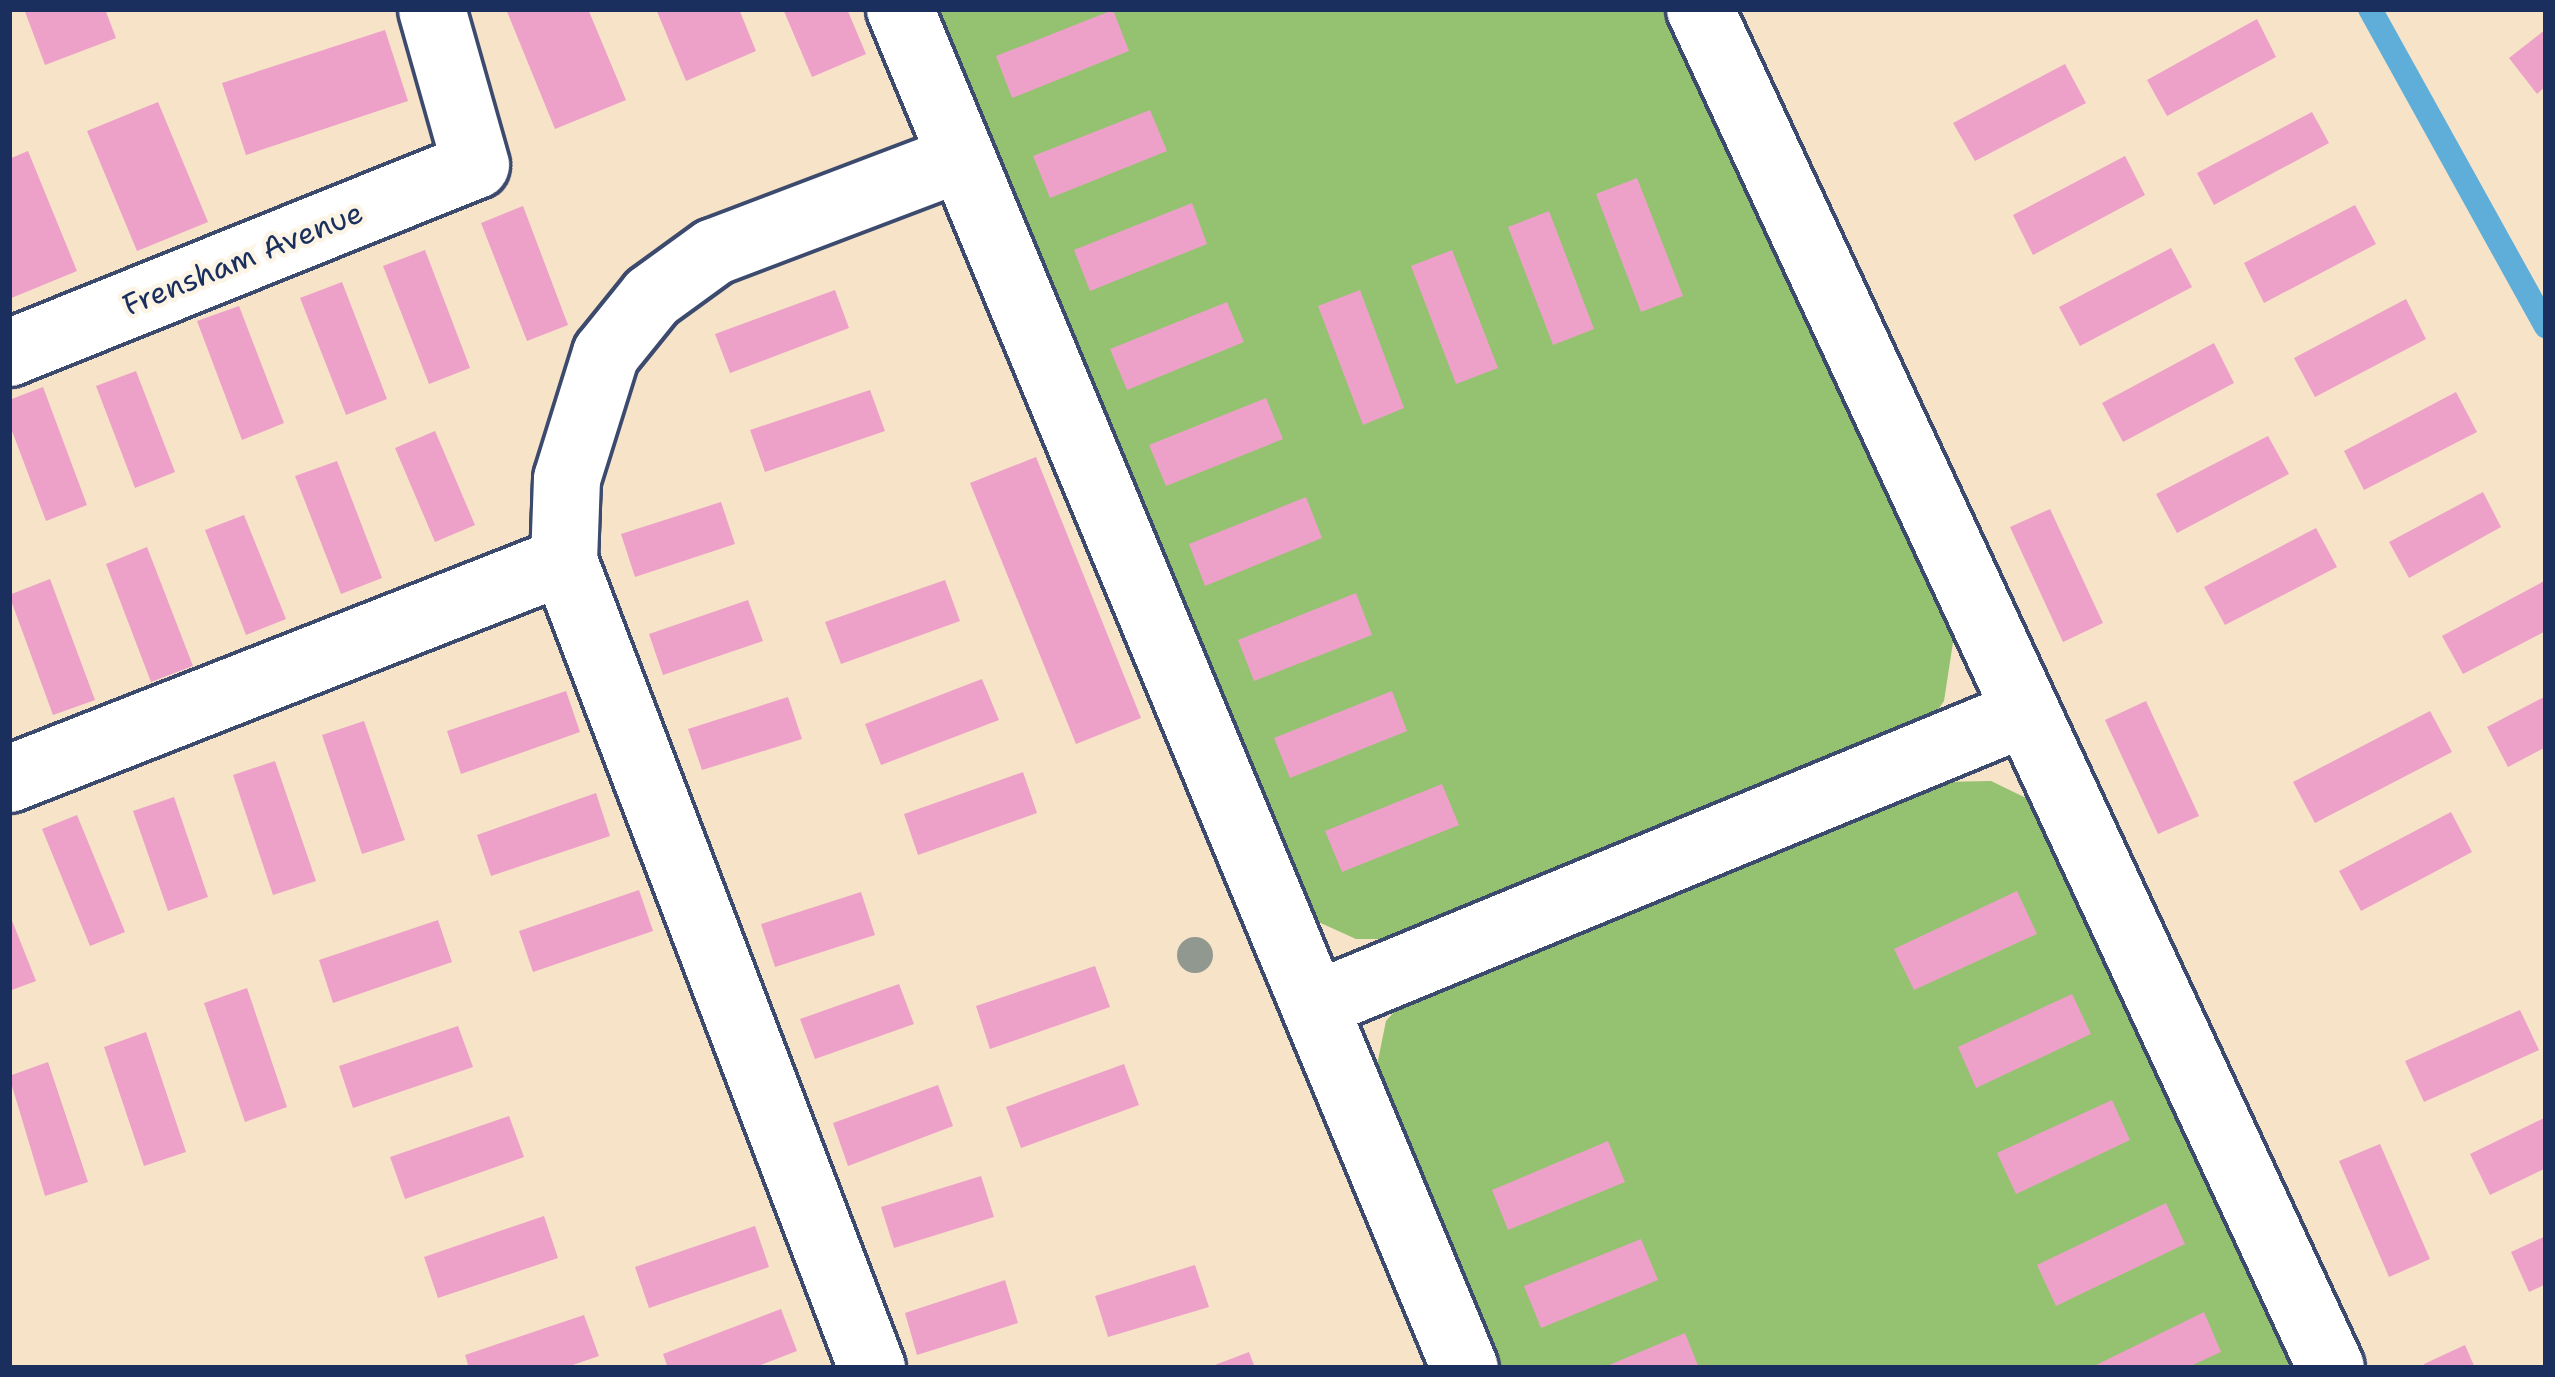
<!DOCTYPE html>
<style>
body{margin:0}
#map{position:relative;width:2555px;height:1377px;overflow:hidden;background:#f6e3c8;font-family:"Shantell Sans",sans-serif}
div>[style]{position:absolute}
.green>*{inset:0;background:#94c270}
.stream>*{height:24px;margin:-12px;padding:0 12px;transform-origin:12px;border-radius:12px;background:#5faed9}
.building>*{inset:0;background:#eda1c8}
.roads{filter:drop-shadow(3px 0 #3c4a6e) drop-shadow(-3px 0 #3c4a6e) drop-shadow(0 3px #3c4a6e) drop-shadow(0 -3px #3c4a6e)}
.minor>*{height:66px;margin:-33px;padding:0 33px;transform-origin:33px;border-radius:33px;background:#fff}
.trees>*{width:36px;height:36px;margin:-18px;border-radius:50%;background:#919890}
span{translate:-50% -50%;white-space:nowrap;text-align:center;line-height:1.15;-webkit-text-stroke:9px #fcf5e5;paint-order:stroke}
.street-label{font-size:30px;color:#1b2f5e}
.frame{position:absolute;inset:0;border:12px solid #1b2f5e;pointer-events:none}
</style>
<div id="map">
<div class="green">
<i style="clip-path:polygon(933px 9px,1672px 9px,1955px 629px,1944px 701px,1931px 720px,1406px 939px,1356px 939px,1314px 920px)"></i>
<i style="clip-path:polygon(1991px 781px,2026px 798px,2046px 829px,2298px 1368px,1492px 1368px,1376px 1070px,1386px 1021px,1404px 1001px,1943px 782px)"></i>
</div>
<div class="stream">
<i style="left:2370px;top:9px;width:363px;rotate:61deg"></i>
</div>
<div class="building">
<i style="clip-path:polygon(24px 9px,105px 9px,116px 38px,45px 65px)"></i>
<i style="clip-path:polygon(506px 9px,588px 9px,626px 100px,555px 129px)"></i>
<i style="clip-path:polygon(656px 9px,739px 9px,756px 51px,686px 81px)"></i>
<i style="clip-path:polygon(783px 9px,847px 9px,866px 54px,812px 77px)"></i>
<i style="clip-path:polygon(1113px 10px,1129px 51px,1012px 98px,996px 56px)"></i>
<i style="clip-path:polygon(2257px 19px,2276px 57px,2167px 116px,2147px 80px)"></i>
<i style="clip-path:polygon(2546px 29px,2546px 86px,2537px 94px,2509px 58px)"></i>
<i style="clip-path:polygon(385px 30px,408px 101px,246px 155px,222px 83px)"></i>
<i style="clip-path:polygon(2065px 64px,2086px 103px,1975px 161px,1953px 123px)"></i>
<i style="clip-path:polygon(158px 102px,208px 222px,137px 251px,87px 131px)"></i>
<i style="clip-path:polygon(1150px 110px,1167px 151px,1050px 198px,1033px 156px)"></i>
<i style="clip-path:polygon(2312px 112px,2329px 143px,2214px 205px,2197px 173px)"></i>
<i style="clip-path:polygon(28px 151px,77px 271px,9px 299px,9px 159px)"></i>
<i style="clip-path:polygon(2125px 156px,2145px 195px,2033px 255px,2013px 215px)"></i>
<i style="clip-path:polygon(1637px 178px,1683px 296px,1641px 312px,1596px 194px)"></i>
<i style="clip-path:polygon(1192px 203px,1207px 244px,1090px 291px,1074px 250px)"></i>
<i style="clip-path:polygon(2355px 205px,2376px 244px,2264px 303px,2244px 263px)"></i>
<i style="clip-path:polygon(523px 206px,568px 325px,527px 341px,481px 223px)"></i>
<i style="clip-path:polygon(1549px 211px,1594px 329px,1553px 345px,1508px 227px)"></i>
<i style="clip-path:polygon(2171px 248px,2192px 287px,2080px 346px,2059px 307px)"></i>
<i style="clip-path:polygon(425px 250px,470px 368px,429px 384px,383px 266px)"></i>
<i style="clip-path:polygon(1452px 250px,1498px 368px,1456px 384px,1411px 266px)"></i>
<i style="clip-path:polygon(342px 282px,387px 399px,346px 415px,300px 298px)"></i>
<i style="clip-path:polygon(835px 290px,849px 328px,730px 373px,715px 334px)"></i>
<i style="clip-path:polygon(1360px 290px,1404px 408px,1363px 425px,1318px 306px)"></i>
<i style="clip-path:polygon(2406px 299px,2426px 339px,2315px 397px,2294px 358px)"></i>
<i style="clip-path:polygon(1227px 302px,1244px 342px,1127px 390px,1110px 349px)"></i>
<i style="clip-path:polygon(239px 306px,284px 423px,242px 440px,197px 321px)"></i>
<i style="clip-path:polygon(2214px 343px,2234px 383px,2123px 442px,2102px 403px)"></i>
<i style="clip-path:polygon(136px 371px,175px 472px,135px 488px,96px 386px)"></i>
<i style="clip-path:polygon(43px 387px,87px 505px,46px 521px,9px 423px,9px 400px)"></i>
<i style="clip-path:polygon(870px 390px,885px 431px,765px 472px,750px 430px)"></i>
<i style="clip-path:polygon(2456px 392px,2477px 432px,2364px 490px,2344px 451px)"></i>
<i style="clip-path:polygon(1266px 398px,1283px 439px,1166px 486px,1149px 445px)"></i>
<i style="clip-path:polygon(435px 431px,475px 525px,435px 542px,395px 448px)"></i>
<i style="clip-path:polygon(2268px 436px,2289px 474px,2177px 533px,2156px 494px)"></i>
<i style="clip-path:polygon(1036px 457px,1141px 718px,1076px 744px,970px 483px)"></i>
<i style="clip-path:polygon(337px 461px,382px 578px,341px 594px,295px 476px)"></i>
<i style="clip-path:polygon(2483px 492px,2501px 527px,2409px 578px,2389px 542px)"></i>
<i style="clip-path:polygon(1306px 497px,1322px 538px,1205px 586px,1189px 544px)"></i>
<i style="clip-path:polygon(721px 502px,735px 544px,635px 577px,621px 534px)"></i>
<i style="clip-path:polygon(2050px 509px,2103px 623px,2063px 642px,2010px 527px)"></i>
<i style="clip-path:polygon(244px 515px,286px 619px,246px 635px,205px 530px)"></i>
<i style="clip-path:polygon(2316px 528px,2337px 567px,2225px 625px,2204px 587px)"></i>
<i style="clip-path:polygon(147px 547px,193px 666px,151px 682px,106px 564px)"></i>
<i style="clip-path:polygon(50px 579px,95px 700px,53px 715px,9px 595px)"></i>
<i style="clip-path:polygon(945px 580px,960px 621px,841px 664px,825px 622px)"></i>
<i style="clip-path:polygon(2546px 580px,2546px 631px,2463px 674px,2442px 636px)"></i>
<i style="clip-path:polygon(1356px 593px,1372px 635px,1254px 681px,1238px 640px)"></i>
<i style="clip-path:polygon(748px 600px,763px 641px,663px 675px,649px 634px)"></i>
<i style="clip-path:polygon(982px 679px,999px 720px,881px 765px,865px 724px)"></i>
<i style="clip-path:polygon(566px 691px,580px 732px,461px 774px,447px 731px)"></i>
<i style="clip-path:polygon(1392px 691px,1407px 731px,1290px 778px,1274px 738px)"></i>
<i style="clip-path:polygon(2546px 696px,2546px 747px,2508px 767px,2487px 727px)"></i>
<i style="clip-path:polygon(788px 697px,802px 739px,702px 770px,688px 729px)"></i>
<i style="clip-path:polygon(2146px 701px,2199px 816px,2158px 834px,2105px 720px)"></i>
<i style="clip-path:polygon(2430px 711px,2452px 752px,2315px 823px,2293px 782px)"></i>
<i style="clip-path:polygon(364px 721px,405px 840px,362px 854px,322px 735px)"></i>
<i style="clip-path:polygon(275px 761px,316px 881px,273px 895px,233px 775px)"></i>
<i style="clip-path:polygon(1023px 772px,1037px 813px,918px 855px,904px 814px)"></i>
<i style="clip-path:polygon(1442px 784px,1459px 825px,1342px 872px,1325px 831px)"></i>
<i style="clip-path:polygon(596px 793px,610px 836px,491px 876px,477px 835px)"></i>
<i style="clip-path:polygon(174px 797px,208px 897px,168px 911px,133px 811px)"></i>
<i style="clip-path:polygon(2451px 812px,2472px 852px,2361px 911px,2339px 871px)"></i>
<i style="clip-path:polygon(77px 815px,125px 932px,90px 946px,42px 829px)"></i>
<i style="clip-path:polygon(639px 890px,653px 931px,533px 972px,519px 931px)"></i>
<i style="clip-path:polygon(2017px 891px,2037px 934px,1914px 990px,1894px 949px)"></i>
<i style="clip-path:polygon(861px 892px,875px 935px,775px 967px,761px 924px)"></i>
<i style="clip-path:polygon(9px 913px,36px 981px,9px 991px)"></i>
<i style="clip-path:polygon(438px 920px,452px 962px,333px 1003px,319px 960px)"></i>
<i style="clip-path:polygon(1095px 966px,1110px 1007px,990px 1049px,976px 1006px)"></i>
<i style="clip-path:polygon(899px 984px,914px 1024px,815px 1059px,800px 1019px)"></i>
<i style="clip-path:polygon(247px 988px,287px 1107px,245px 1122px,204px 1003px)"></i>
<i style="clip-path:polygon(2072px 994px,2091px 1034px,1976px 1088px,1958px 1047px)"></i>
<i style="clip-path:polygon(2520px 1010px,2539px 1050px,2424px 1102px,2405px 1061px)"></i>
<i style="clip-path:polygon(458px 1026px,473px 1067px,353px 1108px,339px 1066px)"></i>
<i style="clip-path:polygon(146px 1032px,186px 1152px,144px 1166px,104px 1047px)"></i>
<i style="clip-path:polygon(48px 1062px,88px 1182px,45px 1196px,9px 1076px)"></i>
<i style="clip-path:polygon(1124px 1064px,1139px 1105px,1021px 1148px,1006px 1107px)"></i>
<i style="clip-path:polygon(938px 1085px,953px 1126px,848px 1166px,833px 1123px)"></i>
<i style="clip-path:polygon(2112px 1100px,2130px 1140px,2016px 1194px,1997px 1153px)"></i>
<i style="clip-path:polygon(509px 1116px,524px 1157px,405px 1199px,390px 1157px)"></i>
<i style="clip-path:polygon(2546px 1117px,2546px 1168px,2490px 1195px,2470px 1154px)"></i>
<i style="clip-path:polygon(1608px 1141px,1625px 1182px,1508px 1230px,1492px 1190px)"></i>
<i style="clip-path:polygon(2380px 1144px,2430px 1259px,2389px 1277px,2339px 1161px)"></i>
<i style="clip-path:polygon(981px 1176px,994px 1217px,894px 1248px,881px 1207px)"></i>
<i style="clip-path:polygon(2166px 1203px,2185px 1244px,2056px 1306px,2037px 1265px)"></i>
<i style="clip-path:polygon(544px 1216px,558px 1258px,438px 1298px,424px 1257px)"></i>
<i style="clip-path:polygon(755px 1226px,769px 1267px,649px 1308px,635px 1267px)"></i>
<i style="clip-path:polygon(2546px 1236px,2546px 1284px,2529px 1292px,2511px 1252px)"></i>
<i style="clip-path:polygon(1641px 1239px,1658px 1280px,1541px 1328px,1524px 1286px)"></i>
<i style="clip-path:polygon(1195px 1265px,1209px 1307px,1108px 1337px,1095px 1296px)"></i>
<i style="clip-path:polygon(1005px 1280px,1018px 1323px,917px 1355px,905px 1313px)"></i>
<i style="clip-path:polygon(781px 1309px,797px 1351px,753px 1368px,668px 1368px,663px 1354px)"></i>
<i style="clip-path:polygon(2204px 1312px,2221px 1352px,2186px 1368px,2090px 1368px)"></i>
<i style="clip-path:polygon(584px 1315px,599px 1356px,564px 1368px,469px 1368px,465px 1355px)"></i>
<i style="clip-path:polygon(1685px 1333px,1699px 1368px,1602px 1368px)"></i>
<i style="clip-path:polygon(2465px 1345px,2475px 1368px,2426px 1368px,2424px 1364px)"></i>
<i style="clip-path:polygon(1249px 1352px,1255px 1368px,1207px 1368px)"></i>
</div>
<div class="roads">
<div class="minor">
<i style="left:900px;top:9px;width:1472px;rotate:67.43deg"></i>
<i style="left:1700px;top:9px;width:1498px;rotate:65.09deg"></i>
<i style="left:9px;top:353px;width:503px;rotate:-21.93deg"></i>
<i style="left:476px;top:165px;width:162px;rotate:-105.8deg"></i>
<i style="left:9px;top:779px;width:596px;rotate:-21.44deg"></i>
<i style="left:1318px;top:1004px;width:759px;rotate:-22.38deg"></i>
<i style="left:872px;top:1368px;width:864px;rotate:-110.89deg"></i>
<i style="left:564px;top:561px;width:82px;rotate:-87.9deg"></i>
<i style="left:567px;top:479px;width:131px;rotate:-72.7deg"></i>
<i style="left:606px;top:354px;width:73px;rotate:-51.1deg"></i>
<i style="left:652px;top:297px;width:77px;rotate:-36deg"></i>
<i style="left:714px;top:252px;width:264px;rotate:-20.8deg"></i>
</div>
</div>
<div class="trees">
<i style="left:1195px;top:955px"></i>
</div>
<div class="street-label">
<span style="left:243px;top:259px;rotate:-22deg">Frensham Avenue</span>
</div>
<div class="frame"></div>
</div>
